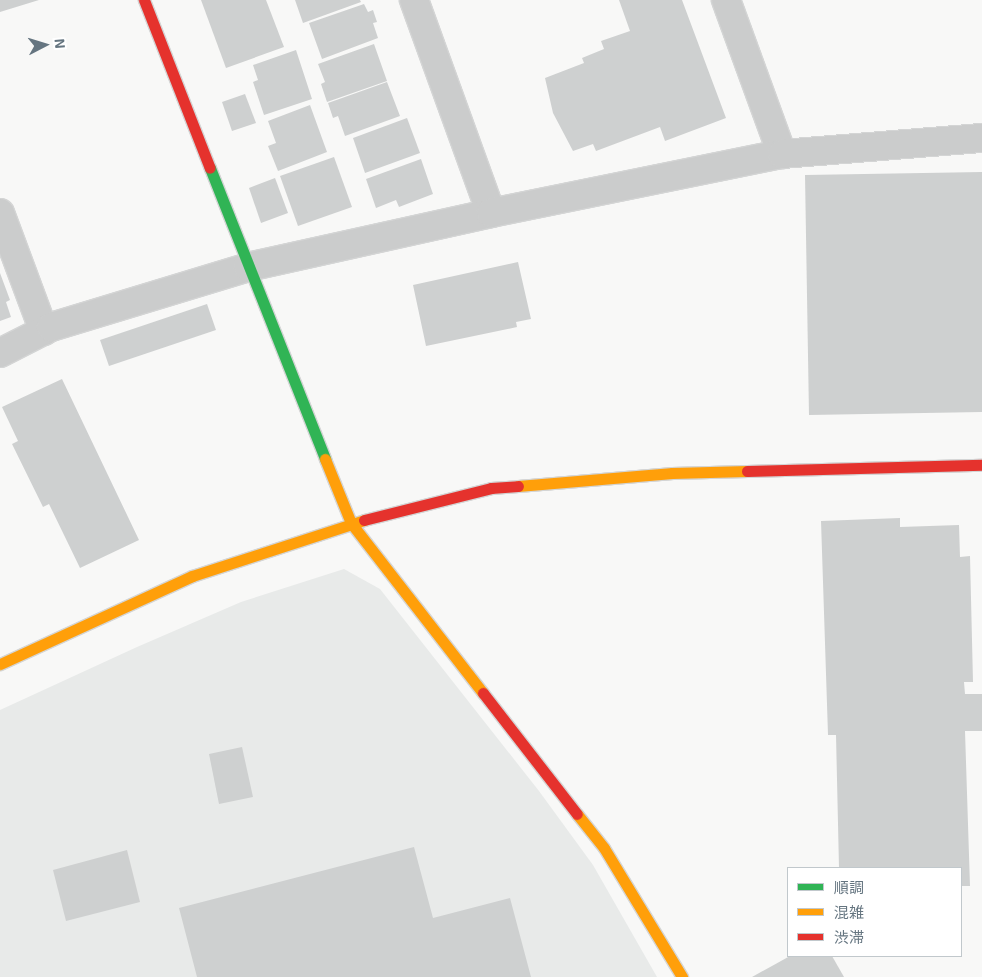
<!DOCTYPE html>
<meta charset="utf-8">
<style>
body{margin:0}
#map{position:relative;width:982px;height:977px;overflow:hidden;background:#f8f8f7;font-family:"Exo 2","Noto Sans JP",sans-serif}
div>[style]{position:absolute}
.built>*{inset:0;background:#e8eae9}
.building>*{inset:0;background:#ced0d0}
.roads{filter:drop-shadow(1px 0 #d4d5d5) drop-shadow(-1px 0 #d4d5d5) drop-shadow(0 1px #d4d5d5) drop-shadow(0 -1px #d4d5d5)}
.street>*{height:28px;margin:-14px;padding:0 14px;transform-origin:14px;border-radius:14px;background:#cbcccc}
.fast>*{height:11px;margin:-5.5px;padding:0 5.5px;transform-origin:5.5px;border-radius:5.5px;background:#30b455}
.slow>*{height:11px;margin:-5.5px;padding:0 5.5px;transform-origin:5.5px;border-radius:5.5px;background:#ff9f0a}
.jam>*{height:11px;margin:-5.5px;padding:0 5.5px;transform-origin:5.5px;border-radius:5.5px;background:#e5322d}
span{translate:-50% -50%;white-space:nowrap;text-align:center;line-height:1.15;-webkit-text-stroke:5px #fff;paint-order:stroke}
.legend{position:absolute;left:787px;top:867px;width:175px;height:90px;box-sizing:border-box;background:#fff;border:1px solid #c1c8cc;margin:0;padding:6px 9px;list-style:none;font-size:15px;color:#657580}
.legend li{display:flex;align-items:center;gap:10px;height:25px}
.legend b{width:25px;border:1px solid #c1c8cc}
.north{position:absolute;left:20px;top:20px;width:50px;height:50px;-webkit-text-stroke:4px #fff;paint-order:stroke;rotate:85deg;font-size:14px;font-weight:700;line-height:20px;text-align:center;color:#657580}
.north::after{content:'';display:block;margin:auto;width:18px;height:22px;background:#657580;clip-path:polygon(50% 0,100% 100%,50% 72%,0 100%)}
</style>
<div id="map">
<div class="built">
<i style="clip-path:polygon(344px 569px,380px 589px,539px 791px,593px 865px,657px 977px,0 977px,0 710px,137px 647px,241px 602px)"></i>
</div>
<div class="building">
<i style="clip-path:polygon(0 0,39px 0,0 12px)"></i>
<i style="clip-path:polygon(201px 0,266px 0,284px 47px,226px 68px)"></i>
<i style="clip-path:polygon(295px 0,360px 0,361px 2px,303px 23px)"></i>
<i style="clip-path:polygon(619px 0,682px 0,726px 118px,665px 141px,660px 127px,596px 151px,593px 144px,573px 151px,553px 113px,545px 78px,584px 63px,582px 58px,604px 49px,601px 41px,630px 31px)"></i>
<i style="clip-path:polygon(364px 4px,368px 12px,373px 10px,377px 22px,373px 23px,378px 38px,322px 59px,309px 23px)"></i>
<i style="clip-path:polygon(374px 44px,387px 81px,327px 102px,321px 84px,325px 82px,318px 64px)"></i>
<i style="clip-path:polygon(296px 50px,312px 99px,264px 115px,253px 82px,258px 80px,253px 65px)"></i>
<i style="clip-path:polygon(387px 82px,400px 116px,345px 136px,338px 116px,333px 118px,328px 103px)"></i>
<i style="clip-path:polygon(245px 94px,256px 123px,232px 131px,222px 102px)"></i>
<i style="clip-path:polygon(310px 105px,327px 152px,278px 171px,268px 146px,276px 143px,268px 121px)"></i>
<i style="clip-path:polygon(407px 118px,420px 153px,365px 173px,353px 138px)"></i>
<i style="clip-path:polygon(334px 157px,352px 207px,298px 226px,280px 176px)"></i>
<i style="clip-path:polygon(421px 159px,433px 194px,399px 207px,396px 200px,376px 208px,366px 179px)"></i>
<i style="clip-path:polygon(982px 172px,982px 412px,809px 415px,805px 175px)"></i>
<i style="clip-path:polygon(275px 178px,288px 213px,261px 223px,249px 188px)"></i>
<i style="clip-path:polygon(518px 262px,531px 319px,516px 322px,517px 327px,426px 346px,413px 285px)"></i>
<i style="clip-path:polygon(0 273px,10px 300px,6px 302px,11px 317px,0 321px)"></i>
<i style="clip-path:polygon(207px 304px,216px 330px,109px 366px,100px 340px)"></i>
<i style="clip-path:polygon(62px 379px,139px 540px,80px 568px,49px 504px,43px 507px,12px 444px,18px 441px,2px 407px)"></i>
<i style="clip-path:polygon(900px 518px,900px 527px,959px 525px,960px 557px,970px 556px,973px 682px,964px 682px,965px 694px,982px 694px,982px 731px,965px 731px,970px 886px,961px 886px,961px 868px,839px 868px,836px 735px,828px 735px,821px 521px)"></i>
<i style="clip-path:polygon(242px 747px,253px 797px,219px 804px,209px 754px)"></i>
<i style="clip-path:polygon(414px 847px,433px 918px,510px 898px,531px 977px,197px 977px,179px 908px)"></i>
<i style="clip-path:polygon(127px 850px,140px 902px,66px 921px,53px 870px)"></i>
<i style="clip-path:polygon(790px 956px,832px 956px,844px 977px,752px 977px)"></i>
</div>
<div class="roads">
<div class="street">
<i style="left:414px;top:0;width:226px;rotate:70.1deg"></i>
<i style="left:726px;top:0;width:164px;rotate:70deg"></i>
<i style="left:0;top:213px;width:126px;rotate:69.6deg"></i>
<i style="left:0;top:353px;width:57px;rotate:-27deg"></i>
<i style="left:51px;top:327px;width:206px;rotate:-16.9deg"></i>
<i style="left:248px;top:267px;width:249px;rotate:-12.5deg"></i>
<i style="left:491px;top:213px;width:297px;rotate:-11.5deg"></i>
<i style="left:782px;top:154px;width:201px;rotate:-4.6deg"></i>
</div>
<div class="fast">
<i style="left:210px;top:168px;width:313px;rotate:68.4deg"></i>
</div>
<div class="slow">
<i style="left:325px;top:459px;width:69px;rotate:67.9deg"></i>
<i style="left:351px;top:523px;width:215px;rotate:52.2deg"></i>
<i style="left:518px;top:486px;width:155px;rotate:-4.8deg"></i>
<i style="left:672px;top:473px;width:75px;rotate:-1.5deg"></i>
<i style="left:0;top:664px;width:211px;rotate:-24.6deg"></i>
<i style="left:192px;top:576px;width:181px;rotate:-18deg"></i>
<i style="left:577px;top:814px;width:43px;rotate:51.5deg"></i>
<i style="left:604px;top:848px;width:151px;rotate:58.8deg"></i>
</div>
<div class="jam">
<i style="left:144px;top:0;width:180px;rotate:68.6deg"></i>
<i style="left:747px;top:471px;width:235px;rotate:-1.5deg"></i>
<i style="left:364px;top:520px;width:131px;rotate:-14.1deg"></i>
<i style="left:491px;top:488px;width:27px;rotate:-4deg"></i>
<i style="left:483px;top:693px;width:153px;rotate:52.2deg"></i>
</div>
</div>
<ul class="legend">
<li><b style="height:6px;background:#30b455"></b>順調</li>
<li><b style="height:6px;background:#ff9f0a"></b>混雑</li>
<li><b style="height:6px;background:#e5322d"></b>渋滞</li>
</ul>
<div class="north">N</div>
</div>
